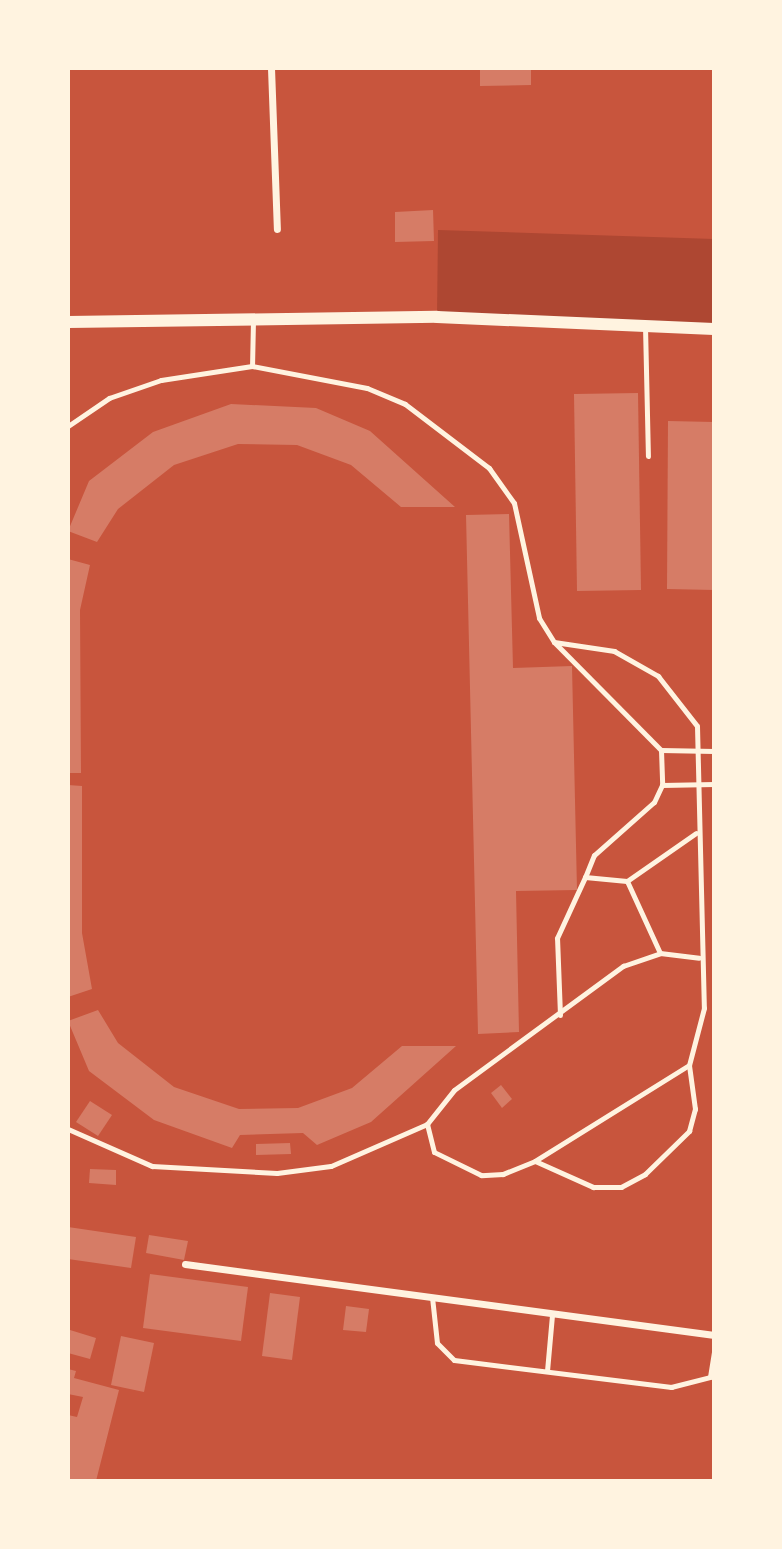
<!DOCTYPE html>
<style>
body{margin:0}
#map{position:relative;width:782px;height:1549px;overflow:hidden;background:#c8553d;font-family:"Golos Text",sans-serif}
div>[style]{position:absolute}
.green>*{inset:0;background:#ae4732}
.building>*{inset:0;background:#d67c66}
.service>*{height:5px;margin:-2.5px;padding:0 2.5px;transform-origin:2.5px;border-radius:2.5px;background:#fff3e0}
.minor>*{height:7px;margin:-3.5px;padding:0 3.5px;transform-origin:3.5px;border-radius:3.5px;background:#fff3e0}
.tertiary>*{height:12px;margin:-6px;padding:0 6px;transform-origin:6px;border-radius:6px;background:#fff3e0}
span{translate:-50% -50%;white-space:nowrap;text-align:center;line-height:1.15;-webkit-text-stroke:5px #fff3e0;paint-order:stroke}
.frame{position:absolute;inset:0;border:70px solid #fff3e0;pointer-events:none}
</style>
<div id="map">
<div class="green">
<i style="clip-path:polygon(438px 230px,714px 239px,714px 331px,437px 317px)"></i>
</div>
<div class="building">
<i style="clip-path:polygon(480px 68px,531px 68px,531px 85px,480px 86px)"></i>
<i style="clip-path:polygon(433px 210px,434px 241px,395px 242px,395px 212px)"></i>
<i style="clip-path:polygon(638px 393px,641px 590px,577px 591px,574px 394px)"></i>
<i style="clip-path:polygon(231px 404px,316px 408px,370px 431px,455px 507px,401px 507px,351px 465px,297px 445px,238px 444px,174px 465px,118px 509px,97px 542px,68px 531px,89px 481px,153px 432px)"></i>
<i style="clip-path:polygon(668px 421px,714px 422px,714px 590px,667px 589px)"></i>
<i style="clip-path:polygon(509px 514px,513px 668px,572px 666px,577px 890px,516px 891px,519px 1032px,478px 1034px,466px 515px)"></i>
<i style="clip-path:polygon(68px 559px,90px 565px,80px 610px,81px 773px,68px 773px)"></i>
<i style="clip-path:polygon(68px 785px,82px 786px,82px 933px,92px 989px,68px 997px)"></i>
<i style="clip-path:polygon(98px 1010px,118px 1043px,174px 1087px,239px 1109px,298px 1108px,352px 1088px,402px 1046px,456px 1046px,371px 1122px,317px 1145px,303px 1133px,240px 1135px,232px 1148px,154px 1120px,89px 1071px,68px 1021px)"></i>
<i style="clip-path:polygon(501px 1085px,512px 1099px,502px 1108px,491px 1093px)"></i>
<i style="clip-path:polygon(90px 1101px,112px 1115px,98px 1136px,76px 1122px)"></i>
<i style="clip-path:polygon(290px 1143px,291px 1154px,256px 1155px,256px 1144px)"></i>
<i style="clip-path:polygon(90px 1169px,116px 1170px,116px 1185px,89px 1183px)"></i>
<i style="clip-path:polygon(68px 1227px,136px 1237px,131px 1268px,68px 1259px)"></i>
<i style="clip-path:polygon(149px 1235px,188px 1241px,184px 1260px,146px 1253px)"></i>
<i style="clip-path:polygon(150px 1274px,248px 1287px,241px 1341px,143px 1328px)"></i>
<i style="clip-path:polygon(270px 1293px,300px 1297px,292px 1360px,262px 1356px)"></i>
<i style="clip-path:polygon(346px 1306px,369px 1309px,366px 1332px,343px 1330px)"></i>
<i style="clip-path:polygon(70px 1330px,96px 1338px,90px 1359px,68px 1353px)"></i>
<i style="clip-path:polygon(121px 1336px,154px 1343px,144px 1392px,111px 1385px)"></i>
<i style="clip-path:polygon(68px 1369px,76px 1371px,74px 1378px,119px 1390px,96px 1481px,68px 1481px,68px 1415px,77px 1417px,83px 1397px,68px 1394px)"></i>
</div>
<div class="service">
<i style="left:253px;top:320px;width:46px;rotate:91.2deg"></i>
<i style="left:252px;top:366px;width:117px;rotate:10.8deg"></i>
<i style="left:367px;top:388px;width:41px;rotate:22.8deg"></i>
<i style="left:405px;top:404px;width:106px;rotate:37.3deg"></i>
<i style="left:489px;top:468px;width:43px;rotate:54.5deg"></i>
<i style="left:514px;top:503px;width:118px;rotate:77.7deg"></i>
<i style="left:539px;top:618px;width:28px;rotate:58deg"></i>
<i style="left:554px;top:642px;width:61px;rotate:8.5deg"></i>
<i style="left:614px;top:651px;width:51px;rotate:29.6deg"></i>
<i style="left:658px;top:676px;width:63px;rotate:52deg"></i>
<i style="left:697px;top:726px;width:282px;rotate:88.6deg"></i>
<i style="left:704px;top:1008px;width:59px;rotate:104.7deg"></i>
<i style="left:689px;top:1065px;width:181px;rotate:148.1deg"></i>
<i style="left:535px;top:1161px;width:35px;rotate:158deg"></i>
<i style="left:503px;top:1174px;width:22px;rotate:177deg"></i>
<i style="left:481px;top:1175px;width:52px;rotate:-153.9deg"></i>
<i style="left:434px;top:1152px;width:29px;rotate:-104deg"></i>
<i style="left:427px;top:1124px;width:43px;rotate:-51.5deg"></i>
<i style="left:454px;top:1090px;width:210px;rotate:-36.3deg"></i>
<i style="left:623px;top:966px;width:39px;rotate:-19deg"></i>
<i style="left:660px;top:953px;width:39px;rotate:7deg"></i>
<i style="left:645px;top:326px;width:130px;rotate:88.7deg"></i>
<i style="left:68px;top:426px;width:50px;rotate:-34.3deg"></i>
<i style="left:109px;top:398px;width:55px;rotate:-19.1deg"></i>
<i style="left:161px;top:380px;width:92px;rotate:-8.7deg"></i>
<i style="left:554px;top:642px;width:152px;rotate:45.3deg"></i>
<i style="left:661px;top:750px;width:35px;rotate:88deg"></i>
<i style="left:662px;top:785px;width:19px;rotate:115deg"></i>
<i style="left:654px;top:802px;width:80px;rotate:138.5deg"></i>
<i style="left:594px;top:855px;width:24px;rotate:112deg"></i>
<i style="left:585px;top:877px;width:42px;rotate:5.4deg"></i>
<i style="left:627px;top:881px;width:79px;rotate:65.4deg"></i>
<i style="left:661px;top:750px;width:53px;rotate:1.1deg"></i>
<i style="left:662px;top:785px;width:52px;rotate:-1.1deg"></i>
<i style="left:627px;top:881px;width:84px;rotate:-34.8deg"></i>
<i style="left:560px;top:1015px;width:77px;rotate:-92.2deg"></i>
<i style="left:557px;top:938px;width:67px;rotate:-65.3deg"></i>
<i style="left:68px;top:1129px;width:92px;rotate:23.8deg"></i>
<i style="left:152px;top:1166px;width:125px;rotate:3.2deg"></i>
<i style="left:277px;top:1173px;width:54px;rotate:-7.4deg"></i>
<i style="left:331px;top:1166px;width:105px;rotate:-23.6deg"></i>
<i style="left:535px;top:1161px;width:64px;rotate:24.1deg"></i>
<i style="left:593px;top:1187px;width:28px"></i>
<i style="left:621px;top:1187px;width:27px;rotate:-28deg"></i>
<i style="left:645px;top:1174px;width:62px;rotate:-44.3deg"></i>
<i style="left:689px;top:1131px;width:23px;rotate:-75deg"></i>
<i style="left:695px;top:1109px;width:44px;rotate:-97.8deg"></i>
<i style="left:432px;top:1297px;width:46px;rotate:83.8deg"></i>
<i style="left:437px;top:1343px;width:24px;rotate:45deg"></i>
<i style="left:454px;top:1360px;width:219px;rotate:7.1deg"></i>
<i style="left:671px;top:1387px;width:40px;rotate:-14.4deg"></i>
<i style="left:710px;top:1377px;width:25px;rotate:-81deg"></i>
<i style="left:547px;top:1371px;width:56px;rotate:-84.9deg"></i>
</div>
<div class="minor">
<i style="left:271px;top:68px;width:161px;rotate:87.9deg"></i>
<i style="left:185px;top:1264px;width:534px;rotate:7.64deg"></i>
</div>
<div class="tertiary">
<i style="left:68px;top:322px;width:369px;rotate:-0.8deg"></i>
<i style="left:437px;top:317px;width:277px;rotate:2.5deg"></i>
</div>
<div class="frame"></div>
</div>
